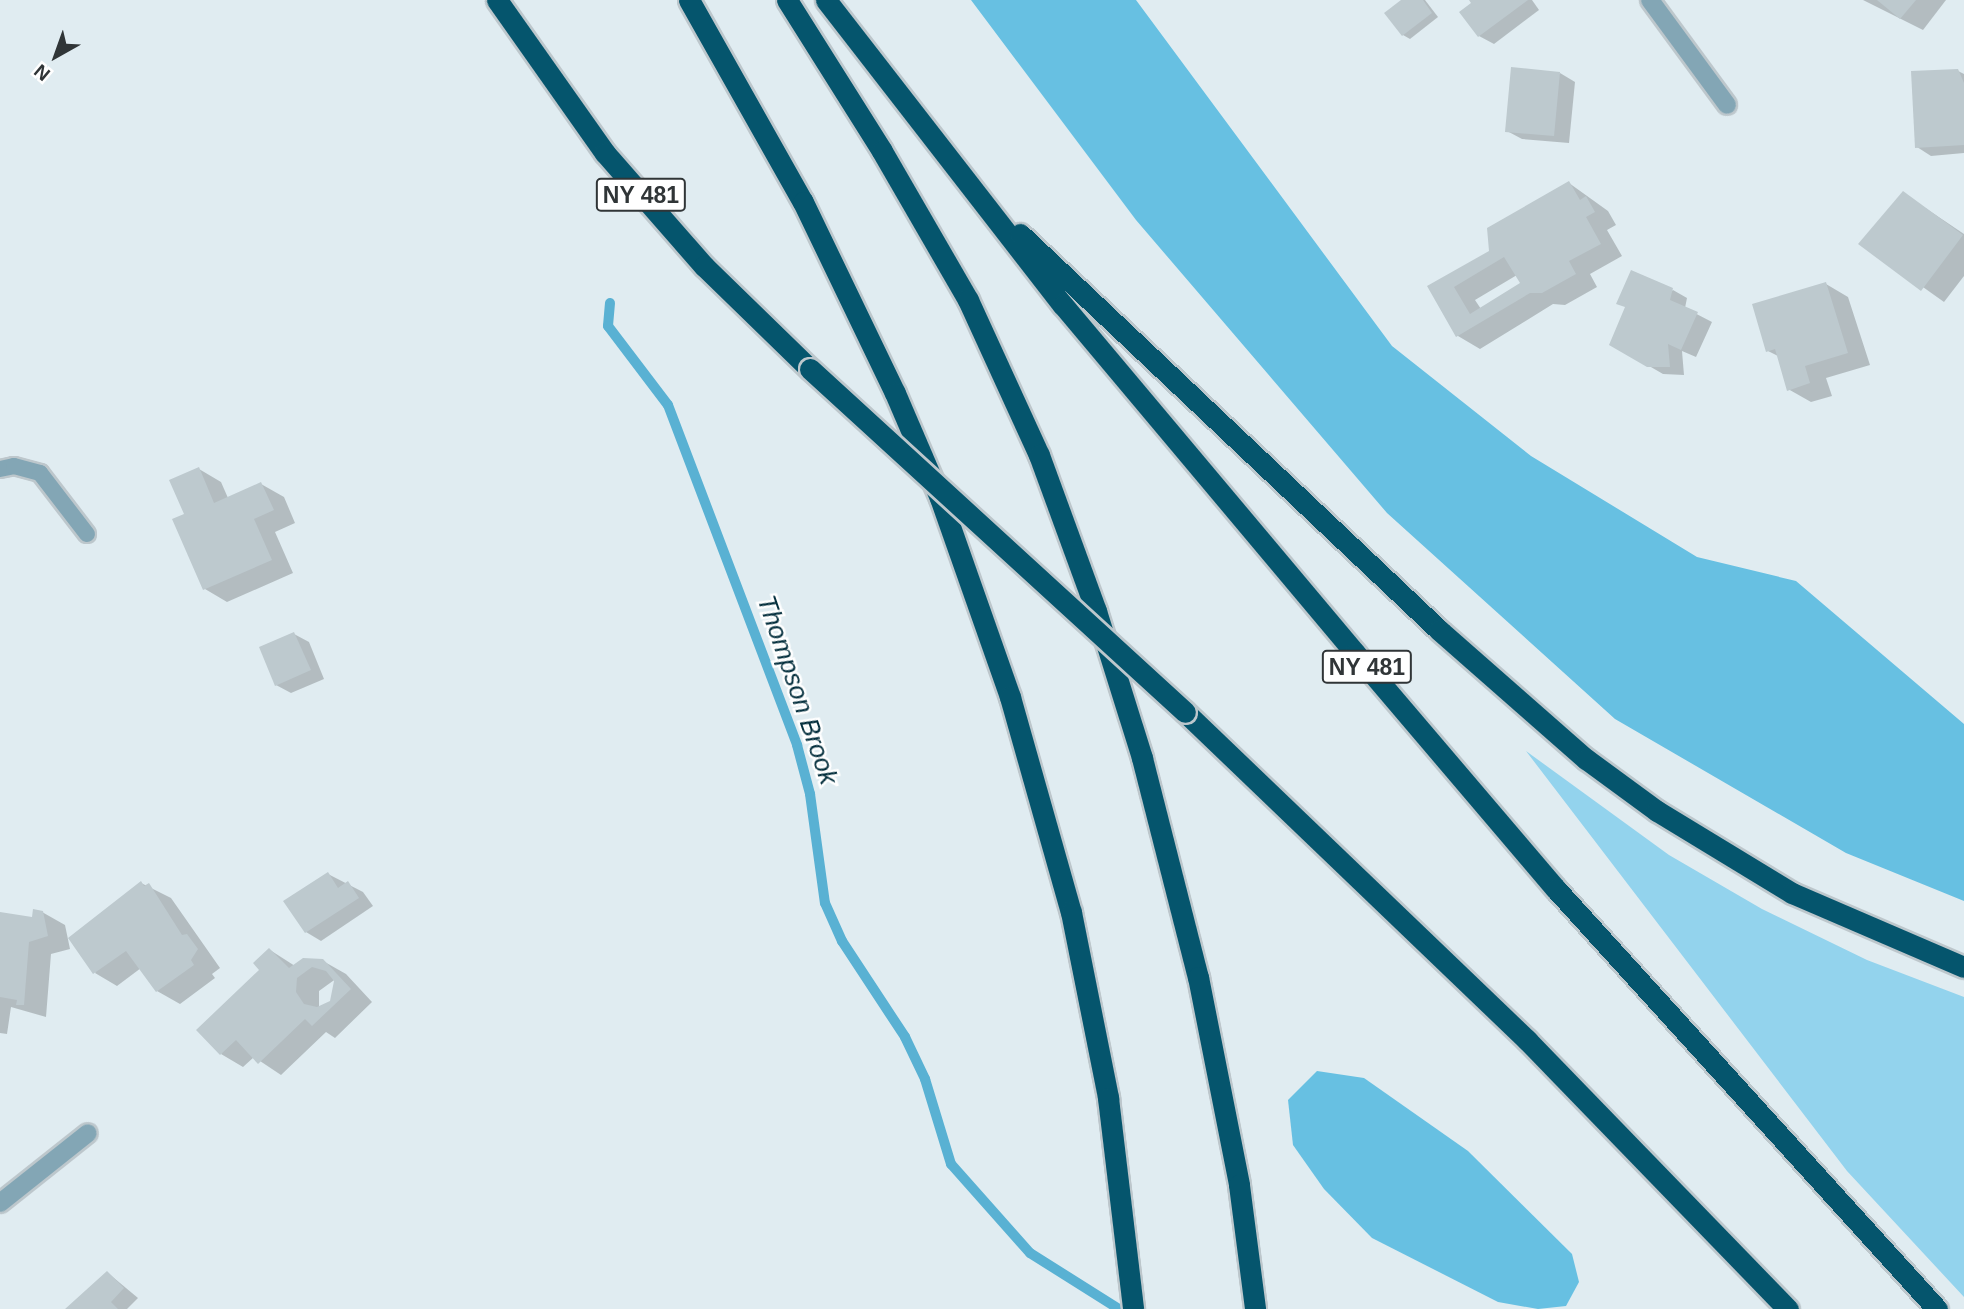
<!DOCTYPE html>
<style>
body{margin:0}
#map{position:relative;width:1964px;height:1309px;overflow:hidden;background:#e0ecf1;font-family:Helvetica,sans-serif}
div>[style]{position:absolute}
.green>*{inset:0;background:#93d3ed}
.forest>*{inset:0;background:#67c0e2}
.shadow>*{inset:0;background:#0003}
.stream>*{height:10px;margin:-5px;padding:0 5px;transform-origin:5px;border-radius:5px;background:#59b1d3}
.building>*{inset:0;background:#bdc9ce}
.roads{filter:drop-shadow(2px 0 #bdc7cc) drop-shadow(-2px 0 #bdc7cc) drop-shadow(0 2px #bdc7cc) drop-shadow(0 -2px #bdc7cc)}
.lane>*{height:16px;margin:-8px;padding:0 8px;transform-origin:8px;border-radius:8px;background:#83a6b5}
.street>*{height:18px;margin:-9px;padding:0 9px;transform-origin:9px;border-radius:9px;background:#83a6b5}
.highway>*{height:21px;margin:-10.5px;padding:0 10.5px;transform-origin:10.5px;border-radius:10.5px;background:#05556d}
.bridges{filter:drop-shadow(2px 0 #bdc7cc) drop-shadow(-2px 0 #bdc7cc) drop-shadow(0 2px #bdc7cc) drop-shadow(0 -2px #bdc7cc)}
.highway-bridge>*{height:21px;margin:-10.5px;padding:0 10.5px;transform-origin:10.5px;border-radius:10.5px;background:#05556d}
span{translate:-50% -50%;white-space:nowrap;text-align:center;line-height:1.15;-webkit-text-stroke:5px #fff;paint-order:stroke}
.shield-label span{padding:2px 5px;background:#fff;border:2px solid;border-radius:5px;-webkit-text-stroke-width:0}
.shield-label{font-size:23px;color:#303537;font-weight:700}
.water-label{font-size:26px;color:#042f3d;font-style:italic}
.north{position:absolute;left:21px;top:21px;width:70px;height:70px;-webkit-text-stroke:5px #fff;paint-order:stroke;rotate:220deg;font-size:19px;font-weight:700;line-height:28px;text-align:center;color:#303537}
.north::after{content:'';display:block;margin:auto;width:24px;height:32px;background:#303537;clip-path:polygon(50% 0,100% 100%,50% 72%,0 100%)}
</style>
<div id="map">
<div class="green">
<i style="clip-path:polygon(1526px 751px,1669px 855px,1762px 909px,1867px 960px,1964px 997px,1964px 1297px,1847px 1171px)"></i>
</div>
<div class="forest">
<i style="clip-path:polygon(971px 0,1136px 0,1392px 346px,1531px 456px,1697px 557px,1796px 581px,1964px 724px,1964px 901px,1846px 853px,1615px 719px,1387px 513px,1136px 220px)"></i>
<i style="clip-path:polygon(1317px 1071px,1364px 1078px,1468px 1151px,1572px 1254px,1579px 1282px,1566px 1306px,1538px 1309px,1498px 1302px,1372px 1238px,1324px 1189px,1293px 1145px,1288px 1100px)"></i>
</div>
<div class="shadow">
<i style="clip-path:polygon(1404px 0,1425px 0,1438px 17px,1410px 39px,1403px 35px)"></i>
<i style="clip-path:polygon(1471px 0,1532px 0,1539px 10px,1494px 44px,1479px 36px)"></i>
<i style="clip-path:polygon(1863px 0,1946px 0,1923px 30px)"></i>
<i style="clip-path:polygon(1958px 71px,1964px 74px,1964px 153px,1931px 156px,1917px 147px)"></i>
<i style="clip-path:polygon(1560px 73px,1575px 82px,1569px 143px,1522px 139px,1507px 131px)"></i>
<i style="clip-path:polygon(evenodd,1569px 183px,1608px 211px,1616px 225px,1607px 230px,1622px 256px,1590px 274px,1597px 287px,1565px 305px,1553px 304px,1480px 349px,1458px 336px,1430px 287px,1490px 252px,1569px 183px,1517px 275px,1523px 284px,1481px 309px,1475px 300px,1517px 275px)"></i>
<i style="clip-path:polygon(1903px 193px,1964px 234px,1964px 276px,1944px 302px,1861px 243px)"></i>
<i style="clip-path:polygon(1826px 284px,1848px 297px,1870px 365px,1826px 378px,1832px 396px,1811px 402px,1788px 389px,1778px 356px,1768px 351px)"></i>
<i style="clip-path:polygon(1673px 290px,1687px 298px,1685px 308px,1712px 322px,1696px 357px,1682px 351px,1684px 375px,1663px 374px,1611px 344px)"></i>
<i style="clip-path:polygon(199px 469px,221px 482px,228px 498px,261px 484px,284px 497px,295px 523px,275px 532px,293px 573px,227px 602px,205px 589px,186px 514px)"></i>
<i style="clip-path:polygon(294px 634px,309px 642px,324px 679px,291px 693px,276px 685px)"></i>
<i style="clip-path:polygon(328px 874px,363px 892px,373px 906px,321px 941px,306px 932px)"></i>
<i style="clip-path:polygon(141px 883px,171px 898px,220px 968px,212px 974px,215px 978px,180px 1004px,157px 991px,141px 968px,117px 986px,95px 973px)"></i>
<i style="clip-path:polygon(42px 912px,65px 925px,70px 949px,51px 954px,46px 1017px,11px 1007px,7px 1034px,0 1033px,0 914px,34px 919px)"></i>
<i style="clip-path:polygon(evenodd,270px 950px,295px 966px,323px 961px,346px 974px,372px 1002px,335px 1038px,326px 1032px,281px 1075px,254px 1057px,243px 1067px,221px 1054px,270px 950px,337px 978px,332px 1002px,319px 1008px,319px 991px,337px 978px)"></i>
<i style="clip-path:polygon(108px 1273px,138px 1298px,127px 1309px,67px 1309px)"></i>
</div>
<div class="stream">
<i style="left:610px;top:303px;width:23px;rotate:95deg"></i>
<i style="left:608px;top:326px;width:99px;rotate:52.8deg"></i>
<i style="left:668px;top:405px;width:364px;rotate:69.2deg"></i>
<i style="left:797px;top:745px;width:51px;rotate:75.1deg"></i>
<i style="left:810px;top:794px;width:110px;rotate:82.2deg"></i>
<i style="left:825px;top:903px;width:42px;rotate:65.9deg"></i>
<i style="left:842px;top:941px;width:115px;rotate:56.7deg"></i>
<i style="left:905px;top:1037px;width:47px;rotate:64.5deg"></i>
<i style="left:925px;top:1079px;width:89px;rotate:73deg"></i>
<i style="left:951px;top:1164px;width:119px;rotate:48.4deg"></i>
<i style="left:1030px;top:1253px;width:105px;rotate:32.2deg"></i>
</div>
<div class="building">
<i style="clip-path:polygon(1401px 0,1423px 0,1432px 13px,1402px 36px,1384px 13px)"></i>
<i style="clip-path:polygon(1469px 0,1528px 0,1478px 37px,1459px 12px,1471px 3px)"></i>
<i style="clip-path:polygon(1877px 0,1916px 0,1900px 19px)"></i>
<i style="clip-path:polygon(1511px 67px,1560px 72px,1554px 136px,1505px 132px)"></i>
<i style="clip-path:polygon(1958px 69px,1964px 83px,1964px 145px,1915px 148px,1911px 71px)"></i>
<i style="clip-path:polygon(evenodd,1569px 181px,1580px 200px,1586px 196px,1595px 212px,1586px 217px,1601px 244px,1569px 261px,1576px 274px,1542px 293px,1530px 293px,1456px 337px,1427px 286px,1489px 251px,1487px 228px,1569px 181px,1504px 257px,1520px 283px,1470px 314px,1454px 287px,1504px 257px)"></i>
<i style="clip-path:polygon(1903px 191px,1963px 235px,1921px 291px,1858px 244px)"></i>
<i style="clip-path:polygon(1631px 270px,1673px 288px,1670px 300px,1698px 312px,1681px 350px,1668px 344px,1670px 367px,1647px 367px,1609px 345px,1625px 307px,1616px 304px)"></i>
<i style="clip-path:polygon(1826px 282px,1848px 353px,1805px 366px,1810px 383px,1787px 391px,1775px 349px,1766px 352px,1752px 304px)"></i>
<i style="clip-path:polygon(199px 467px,214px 503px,261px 482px,274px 510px,254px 519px,272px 560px,203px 590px,172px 519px,184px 514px,169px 480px)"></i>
<i style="clip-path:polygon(294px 632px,311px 670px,275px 686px,259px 647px)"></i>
<i style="clip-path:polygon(328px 872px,338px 888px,348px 881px,359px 898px,305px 933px,283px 901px)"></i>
<i style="clip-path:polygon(141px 881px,144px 886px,149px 883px,182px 935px,187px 934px,198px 949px,191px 960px,194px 965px,156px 992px,126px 951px,93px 974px,68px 938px)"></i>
<i style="clip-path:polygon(33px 909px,43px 911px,48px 936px,29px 942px,24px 1005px,16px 1005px,17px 1000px,0 997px,0 912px,32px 917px)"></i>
<i style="clip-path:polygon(evenodd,269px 948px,289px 968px,303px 958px,323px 959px,351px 989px,312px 1026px,305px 1019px,258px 1064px,236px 1040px,220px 1055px,196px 1030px,259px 970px,253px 963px,269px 948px,312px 967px,326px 971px,334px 981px,330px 1001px,317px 1007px,304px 1004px,296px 992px,297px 978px,312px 967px)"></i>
<i style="clip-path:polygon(107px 1271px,124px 1288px,111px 1302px,118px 1309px,65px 1309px)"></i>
</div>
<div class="roads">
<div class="lane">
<i style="left:0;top:469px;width:14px;rotate:-12deg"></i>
<i style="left:14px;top:466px;width:27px;rotate:15deg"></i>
<i style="left:40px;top:473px;width:77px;rotate:52.4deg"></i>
</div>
<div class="street">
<i style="left:1650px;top:0;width:130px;rotate:53.7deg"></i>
<i style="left:0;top:1203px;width:112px;rotate:-38.5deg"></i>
</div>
<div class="highway">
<i style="left:497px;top:0;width:187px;rotate:54.8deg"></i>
<i style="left:605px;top:153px;width:150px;rotate:48.8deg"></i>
<i style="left:704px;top:266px;width:148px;rotate:44.2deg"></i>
<i style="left:689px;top:0;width:232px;rotate:60.6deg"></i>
<i style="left:803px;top:202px;width:212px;rotate:64.3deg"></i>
<i style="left:895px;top:393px;width:114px;rotate:66.8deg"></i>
<i style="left:940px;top:498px;width:211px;rotate:70.6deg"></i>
<i style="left:1010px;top:697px;width:223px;rotate:74.2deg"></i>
<i style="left:1071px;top:912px;width:190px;rotate:78.7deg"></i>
<i style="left:1108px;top:1098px;width:212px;rotate:83.2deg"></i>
<i style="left:787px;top:0;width:178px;rotate:57.8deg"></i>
<i style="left:882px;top:151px;width:172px;rotate:60deg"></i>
<i style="left:968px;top:300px;width:170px;rotate:65.4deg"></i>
<i style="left:1039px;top:455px;width:166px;rotate:69.9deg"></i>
<i style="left:1096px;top:611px;width:154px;rotate:72.6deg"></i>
<i style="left:1142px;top:758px;width:226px;rotate:75.7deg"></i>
<i style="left:1198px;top:977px;width:212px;rotate:78.8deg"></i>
<i style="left:1239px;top:1185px;width:125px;rotate:82.6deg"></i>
<i style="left:826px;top:0;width:386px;rotate:52.2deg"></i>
<i style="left:1063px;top:305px;width:454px;rotate:50deg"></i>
<i style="left:1355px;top:653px;width:310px;rotate:49.6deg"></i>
<i style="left:1556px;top:889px;width:567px;rotate:47.79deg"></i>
<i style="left:1020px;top:234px;width:577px;rotate:43.38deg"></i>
<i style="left:1439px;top:630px;width:196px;rotate:41.3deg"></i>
<i style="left:1586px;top:759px;width:88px;rotate:36.2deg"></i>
<i style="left:1657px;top:811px;width:158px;rotate:31.3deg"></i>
<i style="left:1792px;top:893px;width:187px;rotate:23.3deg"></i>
<i style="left:1185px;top:712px;width:474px;rotate:43.8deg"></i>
<i style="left:1527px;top:1040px;width:375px;rotate:45.9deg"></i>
</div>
</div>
<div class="bridges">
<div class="highway-bridge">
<i style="left:810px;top:369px;width:508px;rotate:42.45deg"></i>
</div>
</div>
<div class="shield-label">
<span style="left:641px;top:195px">NY 481</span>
<span style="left:1367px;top:667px">NY 481</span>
</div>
<div class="water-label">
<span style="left:797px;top:690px;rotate:71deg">Thompson Brook</span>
</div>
<div class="north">N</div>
</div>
